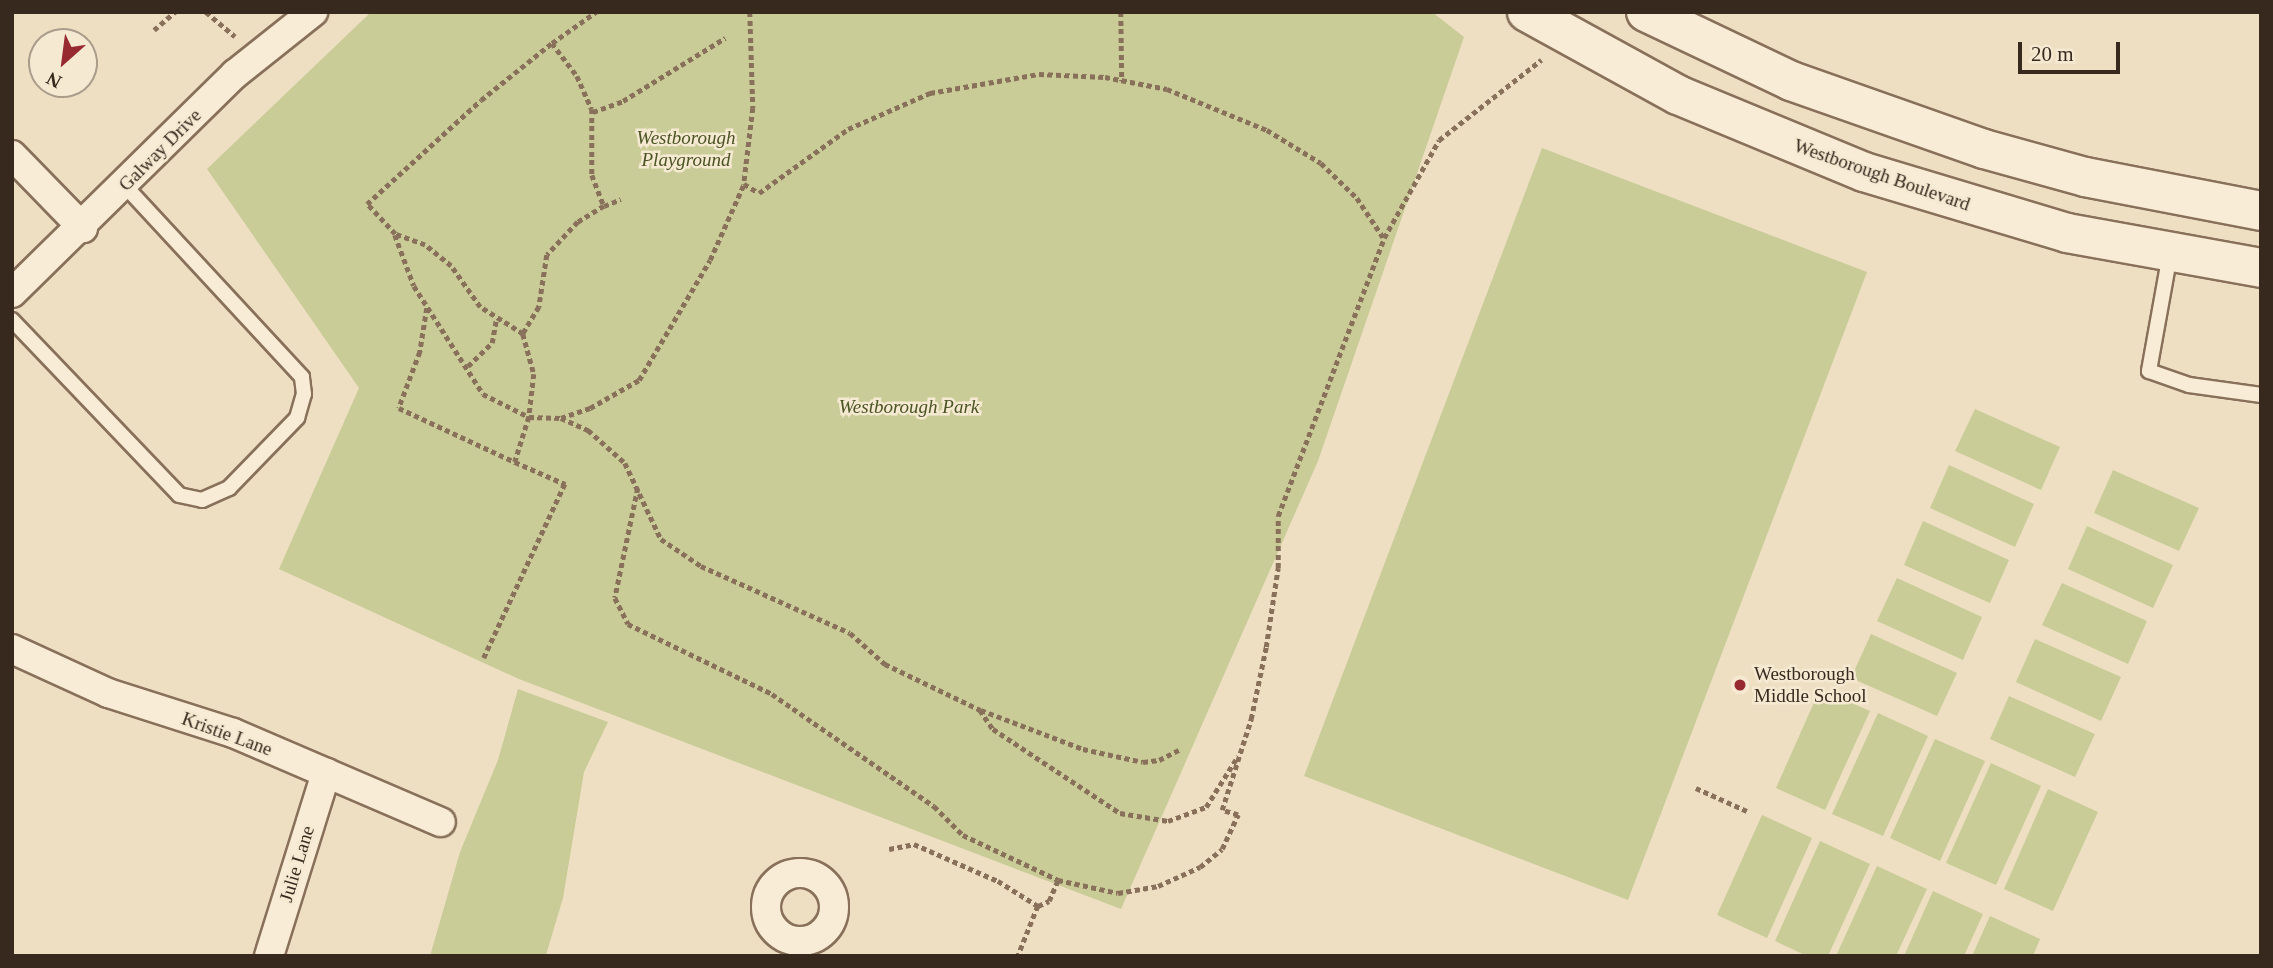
<!DOCTYPE html>
<style>
body{margin:0}
#map{position:relative;width:2273px;height:968px;overflow:hidden;background:#eedfc3;font-family:Georgia,serif}
div>[style]{position:absolute}
.green>*{inset:0;background:#c9cc97}
.path>*{height:4.5px;margin-top:-2.25px;transform-origin:0;background:repeating-linear-gradient(90deg,#88705a 0 5px,transparent 0 8.5px)}
.roads{filter:drop-shadow(2px 0 #88705a) drop-shadow(-2px 0 #88705a) drop-shadow(0 2px #88705a) drop-shadow(0 -2px #88705a)}
.lane>*{height:14px;margin:-7px;padding:0 7px;transform-origin:7px;border-radius:7px;background:#f9ecd6}
.street>*{height:28px;margin:-14px;padding:0 14px;transform-origin:14px;border-radius:14px;background:#f9ecd6}
.street>.ring{margin:-14px;padding:0;box-sizing:content-box;background:none;border:28px solid #f9ecd6;border-radius:50%}
.secondary>*{height:38px;margin:-19px;padding:0 19px;transform-origin:19px;border-radius:19px;background:#f9ecd6}
.dots>*{width:19px;height:19px;translate:-50% -50%;box-sizing:border-box;border:4px solid #f5e9d2;border-radius:50%}
span{translate:-50% -50%;white-space:nowrap;text-align:center;line-height:1.15;-webkit-text-stroke:5px #f5e9d2;paint-order:stroke}
.park-label{font-size:19px;color:#4b5424;font-style:italic}
.street-label{font-size:19px;color:#38291e}
.poi-label{font-size:19px;color:#38291e}
.left{translate:0 -50%;text-align:left}
.frame{position:absolute;inset:0;border:14px solid #38291e;pointer-events:none}
.north{position:absolute;left:28px;top:28px;width:70px;height:70px;box-sizing:border-box;background:#f5e9d2;border:2px solid #a99c8a;border-radius:50%;rotate:208deg;font-size:19px;font-weight:700;line-height:28px;text-align:center;color:#38291e}
.north::after{content:'';display:block;margin:auto;width:24px;height:32px;background:#972a30;clip-path:polygon(50% 0,100% 100%,50% 72%,0 100%)}
.scale{position:absolute;left:2018px;top:42px;width:102px;height:32px;box-sizing:border-box;border:4px solid #38291e;border-top:0;padding-left:9px;font-size:21px;line-height:24px;white-space:nowrap;color:#38291e;-webkit-text-stroke:5px #f5e9d2;paint-order:stroke}
</style>
<div id="map">
<div class="green">
<i style="clip-path:polygon(371px 12px,1432px 12px,1464px 37px,1318px 461px,1121px 909px,519px 679px,279px 569px,359px 388px,207px 169px)"></i>
<i style="clip-path:polygon(1542px 148px,1867px 272px,1628px 900px,1304px 776px)"></i>
<i style="clip-path:polygon(1975px 409px,2060px 447px,2041px 490px,1955px 451px)"></i>
<i style="clip-path:polygon(1949px 465px,2034px 504px,2015px 547px,1930px 508px)"></i>
<i style="clip-path:polygon(2113px 470px,2199px 508px,2179px 551px,2094px 513px)"></i>
<i style="clip-path:polygon(1923px 521px,2009px 560px,1990px 603px,1904px 565px)"></i>
<i style="clip-path:polygon(2087px 526px,2173px 565px,2153px 608px,2068px 569px)"></i>
<i style="clip-path:polygon(1897px 578px,1982px 617px,1963px 660px,1877px 621px)"></i>
<i style="clip-path:polygon(2062px 583px,2147px 621px,2128px 664px,2042px 625px)"></i>
<i style="clip-path:polygon(1871px 634px,1957px 673px,1937px 716px,1851px 678px)"></i>
<i style="clip-path:polygon(2035px 639px,2121px 677px,2101px 721px,2016px 682px)"></i>
<i style="clip-path:polygon(518px 689px,608px 722px,584px 772px,563px 898px,546px 955px,430px 956px,460px 852px,498px 760px)"></i>
<i style="clip-path:polygon(1820px 689px,1870px 711px,1825px 810px,1776px 788px)"></i>
<i style="clip-path:polygon(2009px 696px,2095px 734px,2075px 777px,1990px 739px)"></i>
<i style="clip-path:polygon(1878px 713px,1928px 736px,1883px 836px,1832px 814px)"></i>
<i style="clip-path:polygon(1935px 739px,1985px 761px,1940px 861px,1890px 838px)"></i>
<i style="clip-path:polygon(1991px 763px,2041px 786px,1996px 885px,1946px 863px)"></i>
<i style="clip-path:polygon(2048px 789px,2098px 812px,2053px 911px,2004px 889px)"></i>
<i style="clip-path:polygon(1762px 815px,1812px 838px,1767px 938px,1717px 915px)"></i>
<i style="clip-path:polygon(1820px 841px,1870px 864px,1828px 956px,1807px 956px,1775px 941px)"></i>
<i style="clip-path:polygon(1877px 866px,1927px 889px,1896px 956px,1836px 956px)"></i>
<i style="clip-path:polygon(1933px 891px,1983px 914px,1964px 956px,1904px 956px)"></i>
<i style="clip-path:polygon(1990px 916px,2040px 939px,2033px 956px,1972px 956px)"></i>
</div>
<div class="path">
<i style="left:206px;top:12px;width:38px;rotate:40deg"></i>
<i style="left:750px;top:12px;width:96px;rotate:88.2deg"></i>
<i style="left:753px;top:108px;width:77px;rotate:96.8deg"></i>
<i style="left:744px;top:184px;width:17px;rotate:31deg"></i>
<i style="left:759px;top:193px;width:110px;rotate:-35.7deg"></i>
<i style="left:848px;top:129px;width:90px;rotate:-23.7deg"></i>
<i style="left:930px;top:93px;width:111px;rotate:-9.9deg"></i>
<i style="left:1039px;top:74px;width:66px;rotate:2.6deg"></i>
<i style="left:1105px;top:77px;width:63px;rotate:11deg"></i>
<i style="left:1167px;top:89px;width:108px;rotate:22.3deg"></i>
<i style="left:1267px;top:130px;width:63px;rotate:31.4deg"></i>
<i style="left:1321px;top:163px;width:50px;rotate:44.2deg"></i>
<i style="left:1357px;top:198px;width:47px;rotate:56.3deg"></i>
<i style="left:1121px;top:12px;width:69px;rotate:89.2deg"></i>
<i style="left:154px;top:30px;width:28px;rotate:-41deg"></i>
<i style="left:552px;top:43px;width:54px;rotate:-35.2deg"></i>
<i style="left:593px;top:112px;width:32px;rotate:-20deg"></i>
<i style="left:623px;top:101px;width:120px;rotate:-31.7deg"></i>
<i style="left:604px;top:206px;width:18px;rotate:-22deg"></i>
<i style="left:395px;top:235px;width:54px;rotate:69.6deg"></i>
<i style="left:414px;top:286px;width:128px;rotate:57.4deg"></i>
<i style="left:483px;top:394px;width:51px;rotate:26.6deg"></i>
<i style="left:529px;top:417px;width:47px;rotate:107.3deg"></i>
<i style="left:515px;top:462px;width:55px;rotate:23.7deg"></i>
<i style="left:565px;top:484px;width:192px;rotate:115deg"></i>
<i style="left:427px;top:308px;width:45px;rotate:99deg"></i>
<i style="left:420px;top:352px;width:60px;rotate:110.6deg"></i>
<i style="left:399px;top:408px;width:128px;rotate:25deg"></i>
<i style="left:523px;top:334px;width:51px;rotate:-147.9deg"></i>
<i style="left:480px;top:307px;width:50px;rotate:-125.3deg"></i>
<i style="left:451px;top:266px;width:33px;rotate:-141deg"></i>
<i style="left:425px;top:245px;width:32px;rotate:-160deg"></i>
<i style="left:395px;top:234px;width:41px;rotate:-133deg"></i>
<i style="left:367px;top:204px;width:154px;rotate:-42.4deg"></i>
<i style="left:481px;top:100px;width:91px;rotate:-38.8deg"></i>
<i style="left:552px;top:43px;width:41px;rotate:52.9deg"></i>
<i style="left:577px;top:76px;width:36px;rotate:66deg"></i>
<i style="left:592px;top:109px;width:66px;rotate:90deg"></i>
<i style="left:592px;top:175px;width:33px;rotate:69deg"></i>
<i style="left:604px;top:206px;width:31px;rotate:148deg"></i>
<i style="left:578px;top:222px;width:45px;rotate:133.2deg"></i>
<i style="left:547px;top:255px;width:53px;rotate:98.7deg"></i>
<i style="left:539px;top:307px;width:31px;rotate:121deg"></i>
<i style="left:523px;top:334px;width:41px;rotate:74.6deg"></i>
<i style="left:534px;top:374px;width:43px;rotate:96.6deg"></i>
<i style="left:529px;top:417px;width:32px;rotate:2deg"></i>
<i style="left:561px;top:418px;width:31px;rotate:-19deg"></i>
<i style="left:590px;top:408px;width:56px;rotate:-29.7deg"></i>
<i style="left:639px;top:380px;width:139px;rotate:-59.4deg"></i>
<i style="left:710px;top:260px;width:83px;rotate:-65.9deg"></i>
<i style="left:468px;top:366px;width:33px;rotate:-44deg"></i>
<i style="left:492px;top:343px;width:23px;rotate:-80deg"></i>
<i style="left:561px;top:418px;width:30px;rotate:24deg"></i>
<i style="left:588px;top:430px;width:50px;rotate:41.7deg"></i>
<i style="left:625px;top:463px;width:84px;rotate:64.7deg"></i>
<i style="left:661px;top:539px;width:48px;rotate:34deg"></i>
<i style="left:701px;top:566px;width:163px;rotate:24.2deg"></i>
<i style="left:850px;top:633px;width:47px;rotate:41.5deg"></i>
<i style="left:885px;top:664px;width:106px;rotate:25.8deg"></i>
<i style="left:980px;top:710px;width:23px;rotate:56deg"></i>
<i style="left:993px;top:729px;width:152px;rotate:33.5deg"></i>
<i style="left:1120px;top:813px;width:49px;rotate:9.5deg"></i>
<i style="left:1168px;top:821px;width:40px;rotate:-20.2deg"></i>
<i style="left:1206px;top:807px;width:60px;rotate:-57.9deg"></i>
<i style="left:638px;top:488px;width:112px;rotate:101.8deg"></i>
<i style="left:615px;top:598px;width:29px;rotate:63deg"></i>
<i style="left:628px;top:624px;width:160px;rotate:25.9deg"></i>
<i style="left:772px;top:694px;width:197px;rotate:34.7deg"></i>
<i style="left:934px;top:806px;width:41px;rotate:45deg"></i>
<i style="left:963px;top:835px;width:105px;rotate:25.3deg"></i>
<i style="left:1058px;top:880px;width:61px;rotate:12.2deg"></i>
<i style="left:1118px;top:893px;width:41px;rotate:-9.9deg"></i>
<i style="left:1158px;top:886px;width:46px;rotate:-24.3deg"></i>
<i style="left:1200px;top:867px;width:28px;rotate:-39deg"></i>
<i style="left:1222px;top:849px;width:38px;rotate:-65deg"></i>
<i style="left:1238px;top:815px;width:17px;rotate:-163deg"></i>
<i style="left:1222px;top:810px;width:96px;rotate:-72.3deg"></i>
<i style="left:1251px;top:719px;width:74px;rotate:-78.2deg"></i>
<i style="left:1266px;top:647px;width:80px;rotate:-81.4deg"></i>
<i style="left:1278px;top:568px;width:52px;rotate:-90deg"></i>
<i style="left:1278px;top:516px;width:298px;rotate:-69.1deg"></i>
<i style="left:1384px;top:238px;width:112px;rotate:-60.7deg"></i>
<i style="left:1439px;top:140px;width:130px;rotate:-38.1deg"></i>
<i style="left:981px;top:710px;width:109px;rotate:20.9deg"></i>
<i style="left:1083px;top:749px;width:61px;rotate:12.2deg"></i>
<i style="left:1143px;top:762px;width:16px;rotate:-7deg"></i>
<i style="left:1159px;top:760px;width:25px;rotate:-27deg"></i>
<i style="left:1696px;top:788px;width:56px;rotate:24.3deg"></i>
<i style="left:889px;top:849px;width:25px;rotate:-11deg"></i>
<i style="left:914px;top:844px;width:92px;rotate:23.8deg"></i>
<i style="left:998px;top:881px;width:47px;rotate:32deg"></i>
<i style="left:1038px;top:906px;width:54px;rotate:111.8deg"></i>
<i style="left:1038px;top:906px;width:12px;rotate:-24deg"></i>
<i style="left:1049px;top:901px;width:23px;rotate:-67deg"></i>
</div>
<div class="roads">
<div class="lane">
<i style="left:2170px;top:254px;width:119px;rotate:100.2deg"></i>
<i style="left:2149px;top:371px;width:42px;rotate:19.3deg"></i>
<i style="left:2189px;top:385px;width:73px;rotate:7.9deg"></i>
<i style="left:12px;top:320px;width:242px;rotate:46.3deg"></i>
<i style="left:179px;top:495px;width:24px;rotate:12deg"></i>
<i style="left:202px;top:500px;width:30px;rotate:-24deg"></i>
<i style="left:229px;top:488px;width:98px;rotate:-45.8deg"></i>
<i style="left:297px;top:418px;width:25px;rotate:-74deg"></i>
<i style="left:304px;top:394px;width:17px;rotate:-97deg"></i>
<i style="left:302px;top:377px;width:260px;rotate:-132.8deg"></i>
</div>
<div class="street">
<i style="left:12px;top:155px;width:102px;rotate:45.8deg"></i>
<i style="left:12px;top:293px;width:313px;rotate:-44.5deg"></i>
<i style="left:235px;top:74px;width:100px;rotate:-38.5deg"></i>
<i style="left:12px;top:649px;width:106px;rotate:24.6deg"></i>
<i style="left:108px;top:693px;width:131px;rotate:17.7deg"></i>
<i style="left:233px;top:733px;width:226px;rotate:23.2deg"></i>
<i class="ring" style="left:766px;top:873px;width:40px;height:40px"></i>
<i style="left:269px;top:956px;width:192px;rotate:-72.7deg"></i>
</div>
<div class="secondary">
<i style="left:1527px;top:12px;width:172px;rotate:28.8deg"></i>
<i style="left:1678px;top:95px;width:201px;rotate:22.5deg"></i>
<i style="left:1864px;top:172px;width:212px;rotate:16.7deg"></i>
<i style="left:2067px;top:233px;width:197px;rotate:10.2deg"></i>
<i style="left:1646px;top:12px;width:161px;rotate:25.4deg"></i>
<i style="left:1791px;top:81px;width:205px;rotate:19.4deg"></i>
<i style="left:1984px;top:149px;width:105px;rotate:15.5deg"></i>
<i style="left:2085px;top:177px;width:179px;rotate:10.9deg"></i>
</div>
</div>
<div class="dots">
<i style="left:1740px;top:685px;background:#972a30"></i>
</div>
<div class="park-label">
<span style="left:686px;top:149px">Westborough<br>Playground</span>
<span style="left:909px;top:407px">Westborough Park</span>
</div>
<div class="street-label">
<span style="left:160px;top:150px;rotate:-45deg">Galway Drive</span>
<span style="left:1882px;top:175px;rotate:19deg">Westborough Boulevard</span>
<span style="left:227px;top:734px;rotate:20deg">Kristie Lane</span>
<span style="left:297px;top:864px;rotate:-73deg">Julie Lane</span>
</div>
<div class="poi-label">
<span class="left" style="left:1754px;top:685px">Westborough<br>Middle School</span>
</div>
<div class="frame"></div>
<div class="north">N</div>
<div class="scale">20 m</div>
</div>
